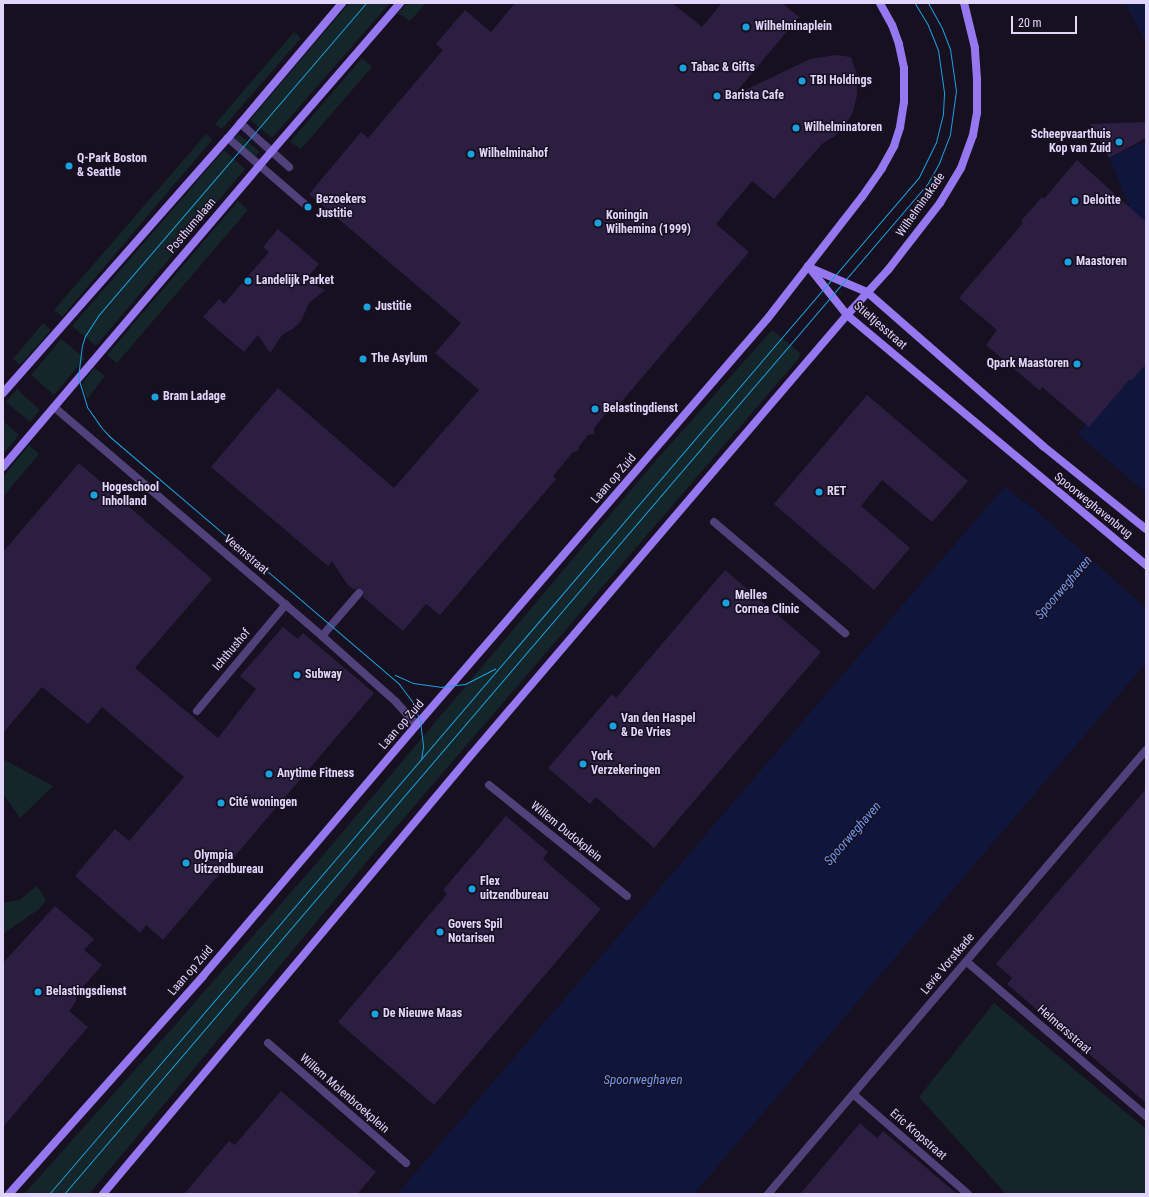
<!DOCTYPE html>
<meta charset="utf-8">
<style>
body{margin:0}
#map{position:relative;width:1149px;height:1197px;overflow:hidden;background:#171021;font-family:"Roboto Condensed",sans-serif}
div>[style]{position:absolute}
.green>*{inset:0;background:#14262a}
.water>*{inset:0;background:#0f153b}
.pier>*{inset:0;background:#171021}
.building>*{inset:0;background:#2c1e40}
.lane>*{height:8px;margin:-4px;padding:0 4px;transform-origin:4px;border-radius:4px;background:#50417a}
.street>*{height:8px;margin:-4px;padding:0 4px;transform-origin:4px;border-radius:4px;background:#50417a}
.secondary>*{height:8px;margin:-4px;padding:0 4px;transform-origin:4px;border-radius:4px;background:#9577ef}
.tram>*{height:1px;margin:-0.5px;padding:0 0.5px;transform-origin:0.5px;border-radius:0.5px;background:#1ba1e0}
.dots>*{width:11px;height:11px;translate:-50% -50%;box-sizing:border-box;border:2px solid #171021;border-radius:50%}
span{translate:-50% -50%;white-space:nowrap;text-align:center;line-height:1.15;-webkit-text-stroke:3px #171021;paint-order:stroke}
.poi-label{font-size:12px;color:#e1d5fa;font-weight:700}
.left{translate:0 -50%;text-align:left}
.right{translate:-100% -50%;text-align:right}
.street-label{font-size:12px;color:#e1d5fa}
.water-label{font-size:13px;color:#6f97ee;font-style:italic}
.frame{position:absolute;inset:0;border:4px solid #e1d5fa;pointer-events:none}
.scale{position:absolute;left:1011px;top:16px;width:66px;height:18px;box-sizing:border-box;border:2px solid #e1d5fa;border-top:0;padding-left:5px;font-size:12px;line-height:14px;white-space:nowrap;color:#e1d5fa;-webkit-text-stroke:3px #171021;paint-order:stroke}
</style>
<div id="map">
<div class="green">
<i style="clip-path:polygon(349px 3px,390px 3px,272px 138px,250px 120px)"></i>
<i style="clip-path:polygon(408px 3px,426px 3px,410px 21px,398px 13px)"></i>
<i style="clip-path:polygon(294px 32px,301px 38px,222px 129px,215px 124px)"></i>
<i style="clip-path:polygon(362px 58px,372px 67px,301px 149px,290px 142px)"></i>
<i style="clip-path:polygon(206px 134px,212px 140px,62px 317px,54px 310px)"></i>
<i style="clip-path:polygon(238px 134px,260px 152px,255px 157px,234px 139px)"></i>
<i style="clip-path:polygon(224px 150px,245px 169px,96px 346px,72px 326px)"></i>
<i style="clip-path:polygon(238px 201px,248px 210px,117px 363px,107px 355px)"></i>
<i style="clip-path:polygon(43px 323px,51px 330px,20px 365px,13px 359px)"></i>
<i style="clip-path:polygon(771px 331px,774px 331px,800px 353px,799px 358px,374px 853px,89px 1194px,24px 1194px,176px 1024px,314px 866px,652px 465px)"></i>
<i style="clip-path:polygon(61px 339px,85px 358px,54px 395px,31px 375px)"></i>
<i style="clip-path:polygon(94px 368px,105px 376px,87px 399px,82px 384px)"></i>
<i style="clip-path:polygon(17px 389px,40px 410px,30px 422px,6px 402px)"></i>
<i style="clip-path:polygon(3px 421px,19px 435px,3px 454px)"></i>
<i style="clip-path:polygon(29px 445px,39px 454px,3px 497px,3px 477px)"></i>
<i style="clip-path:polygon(3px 759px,53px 786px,20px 818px,3px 794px)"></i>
<i style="clip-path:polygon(37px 886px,46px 900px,39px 909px,3px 934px,3px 903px,19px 900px)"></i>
<i style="clip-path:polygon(994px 1003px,1146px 1129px,1146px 1194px,1006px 1194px,919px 1097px)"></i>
</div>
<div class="water">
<i style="clip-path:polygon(1125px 3px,1146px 3px,1146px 42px)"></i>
<i style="clip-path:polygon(1146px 141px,1146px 246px,1109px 158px)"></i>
<i style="clip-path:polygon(1146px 348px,1146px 663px,694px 1194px,397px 1194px,1005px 486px,1024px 503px)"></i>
</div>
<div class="pier">
<i style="clip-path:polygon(1076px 433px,1146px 493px,1146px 608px,1024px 500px)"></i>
</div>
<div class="building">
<i style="clip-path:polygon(515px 3px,672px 3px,702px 27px,722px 3px,782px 3px,799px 17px,733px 96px,810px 59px,836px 55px,851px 57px,857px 75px,857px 95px,853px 112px,845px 125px,835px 136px,822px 144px,774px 199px,752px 181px,716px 224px,749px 252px,616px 408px,613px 405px,594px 428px,594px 434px,588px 435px,579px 446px,578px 451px,573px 452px,553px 476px,556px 479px,440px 615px,426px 604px,403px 631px,363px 597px,364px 594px,362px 589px,358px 588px,354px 590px,347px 584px,332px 561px,328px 566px,211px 467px,278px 388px,394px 488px,479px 390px,435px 353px,461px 323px,309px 194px,361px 132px,368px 138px,443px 50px,436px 44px,465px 10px,491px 32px)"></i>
<i style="clip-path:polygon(1146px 122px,1146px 138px,1109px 158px,1090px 124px)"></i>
<i style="clip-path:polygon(1077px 160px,1146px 222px,1146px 364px,1132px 380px,1129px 380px,1089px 427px,1042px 387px,1040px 391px,986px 345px,997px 330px,959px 298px,1023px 223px,1021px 221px,1042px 197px,1044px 199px)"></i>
<i style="clip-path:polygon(278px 229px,319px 264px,305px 280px,325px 290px,309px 303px,301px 321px,294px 328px,282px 335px,270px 353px,258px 335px,244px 352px,203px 317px,219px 299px,224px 304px,269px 252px,263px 247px)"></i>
<i style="clip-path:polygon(867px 395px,968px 481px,932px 522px,882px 480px,861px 506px,910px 548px,874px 590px,774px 504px)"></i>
<i style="clip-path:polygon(79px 463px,212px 579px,135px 668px,218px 738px,256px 689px,240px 676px,283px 627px,298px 639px,303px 633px,374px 693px,163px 940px,146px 925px,140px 933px,75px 876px,115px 829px,129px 841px,184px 777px,102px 707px,88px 724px,42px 687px,3px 733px,3px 552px)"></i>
<i style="clip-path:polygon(725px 570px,821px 652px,654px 848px,596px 797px,590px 804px,548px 768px,612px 694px,616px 698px)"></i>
<i style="clip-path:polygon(1146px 789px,1146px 1103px,1007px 984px,1012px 978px,996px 964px)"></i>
<i style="clip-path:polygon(506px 816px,548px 852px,543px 859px,601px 909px,434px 1105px,338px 1022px,447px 894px,443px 890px)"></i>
<i style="clip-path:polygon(55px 906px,94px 939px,84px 950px,102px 965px,76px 995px,76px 1001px,69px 1011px,88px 1027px,3px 1127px,3px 963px)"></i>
<i style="clip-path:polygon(281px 1091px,376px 1172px,357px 1194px,184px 1194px,229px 1141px,235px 1145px)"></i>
<i style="clip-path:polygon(860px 1123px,877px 1138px,883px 1131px,957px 1194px,800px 1194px)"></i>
</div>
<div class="lane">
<i style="left:240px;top:123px;width:66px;rotate:41.9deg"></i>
<i style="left:228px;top:138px;width:106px;rotate:40.8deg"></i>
<i style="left:322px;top:636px;width:57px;rotate:-49.3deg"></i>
</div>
<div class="street">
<i style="left:54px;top:407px;width:353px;rotate:40.5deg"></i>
<i style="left:322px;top:636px;width:99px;rotate:41.7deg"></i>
<i style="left:396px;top:702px;width:31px;rotate:48deg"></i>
<i style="left:714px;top:522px;width:172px;rotate:40.3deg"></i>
<i style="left:197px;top:711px;width:139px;rotate:-50.2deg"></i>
<i style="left:489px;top:785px;width:177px;rotate:38.8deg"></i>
<i style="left:967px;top:962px;width:236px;rotate:40.7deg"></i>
<i style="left:268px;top:1043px;width:183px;rotate:41deg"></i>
<i style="left:853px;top:1094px;width:152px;rotate:41deg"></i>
<i style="left:768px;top:1194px;width:583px;rotate:-49.59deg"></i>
</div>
<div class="secondary">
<i style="left:808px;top:266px;width:63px;rotate:51.5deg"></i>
<i style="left:847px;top:315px;width:390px;rotate:39.9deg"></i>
<i style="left:808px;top:267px;width:64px;rotate:23deg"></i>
<i style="left:867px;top:292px;width:234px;rotate:41.2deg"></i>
<i style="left:1043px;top:446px;width:132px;rotate:38.9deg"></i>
<i style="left:3px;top:393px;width:340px;rotate:-48.6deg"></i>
<i style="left:228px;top:138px;width:177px;rotate:-49.8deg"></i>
<i style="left:3px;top:467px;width:395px;rotate:-49.6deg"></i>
<i style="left:259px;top:166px;width:216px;rotate:-49.1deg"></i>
<i style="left:9px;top:1194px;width:292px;rotate:-48.3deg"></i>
<i style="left:203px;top:976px;width:335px;rotate:-49.6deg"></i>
<i style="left:420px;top:721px;width:532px;rotate:-49.19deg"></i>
<i style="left:768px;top:318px;width:153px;rotate:-52.2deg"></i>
<i style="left:862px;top:197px;width:35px;rotate:-55deg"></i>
<i style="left:882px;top:168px;width:25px;rotate:-61deg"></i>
<i style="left:894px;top:146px;width:20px;rotate:-72deg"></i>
<i style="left:900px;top:127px;width:25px;rotate:-81deg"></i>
<i style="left:904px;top:102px;width:34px;rotate:-90deg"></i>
<i style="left:904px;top:68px;width:25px;rotate:-102deg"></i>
<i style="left:899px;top:44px;width:20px;rotate:-110deg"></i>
<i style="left:892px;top:25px;width:25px;rotate:-119deg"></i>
<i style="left:103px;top:1194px;width:574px;rotate:-50.02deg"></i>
<i style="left:472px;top:754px;width:577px;rotate:-49.5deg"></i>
<i style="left:847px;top:315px;width:61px;rotate:-47.7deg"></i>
<i style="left:888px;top:270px;width:85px;rotate:-52.2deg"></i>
<i style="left:940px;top:203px;width:41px;rotate:-59deg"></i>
<i style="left:961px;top:168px;width:35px;rotate:-70deg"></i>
<i style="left:973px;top:135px;width:22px;rotate:-80deg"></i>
<i style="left:977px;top:113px;width:34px;rotate:-90deg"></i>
<i style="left:977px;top:79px;width:31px;rotate:-94deg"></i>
<i style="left:975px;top:48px;width:46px;rotate:-103.7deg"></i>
</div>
<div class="tram">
<i style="left:366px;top:3px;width:412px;rotate:130.6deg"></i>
<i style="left:98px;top:316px;width:24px;rotate:123deg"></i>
<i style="left:85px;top:336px;width:9px;rotate:108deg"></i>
<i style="left:82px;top:345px;width:32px;rotate:97deg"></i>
<i style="left:78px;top:377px;width:31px;rotate:73deg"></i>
<i style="left:87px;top:407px;width:24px;rotate:55deg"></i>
<i style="left:101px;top:427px;width:12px;rotate:48deg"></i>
<i style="left:109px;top:436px;width:382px;rotate:40.5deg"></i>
<i style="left:399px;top:684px;width:21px;rotate:53deg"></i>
<i style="left:412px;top:701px;width:22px;rotate:68deg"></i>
<i style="left:420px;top:721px;width:26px;rotate:83deg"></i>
<i style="left:423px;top:747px;width:12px;rotate:99deg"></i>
<i style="left:395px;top:675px;width:20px;rotate:24deg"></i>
<i style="left:413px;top:683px;width:27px;rotate:8deg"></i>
<i style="left:440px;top:687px;width:25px;rotate:-7deg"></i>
<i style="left:465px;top:684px;width:34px;rotate:-27deg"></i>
<i style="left:49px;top:1194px;width:1338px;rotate:-49.45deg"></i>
<i style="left:919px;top:177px;width:39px;rotate:-64deg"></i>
<i style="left:936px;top:142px;width:30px;rotate:-76deg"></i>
<i style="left:943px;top:113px;width:21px;rotate:-87deg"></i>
<i style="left:944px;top:92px;width:42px;rotate:-98.1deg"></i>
<i style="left:938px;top:50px;width:27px;rotate:-112deg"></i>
<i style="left:928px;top:25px;width:26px;rotate:-121deg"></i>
<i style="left:64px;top:1194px;width:1330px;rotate:-49.48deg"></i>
<i style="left:928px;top:183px;width:23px;rotate:-61deg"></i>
<i style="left:939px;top:163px;width:31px;rotate:-69deg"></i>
<i style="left:950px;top:134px;width:43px;rotate:-82.1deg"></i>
<i style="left:956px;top:91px;width:42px;rotate:-98.1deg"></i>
<i style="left:950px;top:49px;width:22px;rotate:-111deg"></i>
<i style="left:942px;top:28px;width:29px;rotate:-119deg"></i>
</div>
<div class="dots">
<i style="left:746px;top:27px;background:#1ba1e0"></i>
<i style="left:683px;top:68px;background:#1ba1e0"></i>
<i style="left:802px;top:81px;background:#1ba1e0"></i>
<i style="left:717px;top:96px;background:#1ba1e0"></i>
<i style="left:796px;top:128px;background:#1ba1e0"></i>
<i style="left:1119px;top:142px;background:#1ba1e0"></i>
<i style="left:471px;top:154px;background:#1ba1e0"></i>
<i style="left:69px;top:166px;background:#1ba1e0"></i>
<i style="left:1075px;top:201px;background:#1ba1e0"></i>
<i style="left:308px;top:207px;background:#1ba1e0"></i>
<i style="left:598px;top:223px;background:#1ba1e0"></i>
<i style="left:1068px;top:262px;background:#1ba1e0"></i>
<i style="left:248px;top:281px;background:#1ba1e0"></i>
<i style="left:367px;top:307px;background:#1ba1e0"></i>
<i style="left:363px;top:359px;background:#1ba1e0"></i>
<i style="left:1077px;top:364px;background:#1ba1e0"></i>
<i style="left:155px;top:397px;background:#1ba1e0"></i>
<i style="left:595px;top:409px;background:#1ba1e0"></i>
<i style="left:819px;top:492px;background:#1ba1e0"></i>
<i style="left:94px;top:495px;background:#1ba1e0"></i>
<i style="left:726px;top:603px;background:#1ba1e0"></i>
<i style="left:297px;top:675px;background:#1ba1e0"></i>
<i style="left:613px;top:726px;background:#1ba1e0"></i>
<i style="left:583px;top:764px;background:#1ba1e0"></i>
<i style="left:269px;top:774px;background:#1ba1e0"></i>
<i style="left:221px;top:803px;background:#1ba1e0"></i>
<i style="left:186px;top:863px;background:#1ba1e0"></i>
<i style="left:472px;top:889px;background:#1ba1e0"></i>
<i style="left:440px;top:932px;background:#1ba1e0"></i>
<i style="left:38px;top:992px;background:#1ba1e0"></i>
<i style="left:375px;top:1014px;background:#1ba1e0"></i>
</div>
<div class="poi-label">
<span class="left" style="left:755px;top:27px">Wilhelminaplein</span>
<span class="left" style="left:691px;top:68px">Tabac &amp; Gifts</span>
<span class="left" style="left:810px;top:81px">TBI Holdings</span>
<span class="left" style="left:725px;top:96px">Barista Cafe</span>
<span class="left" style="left:804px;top:128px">Wilhelminatoren</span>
<span class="right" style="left:1111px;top:142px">Scheepvaarthuis<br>Kop van Zuid</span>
<span class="left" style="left:479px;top:154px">Wilhelminahof</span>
<span class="left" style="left:77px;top:166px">Q-Park Boston<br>&amp; Seattle</span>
<span class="left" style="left:316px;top:207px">Bezoekers<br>Justitie</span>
<span class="left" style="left:1083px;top:201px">Deloitte</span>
<span class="left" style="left:606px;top:223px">Koningin<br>Wilhemina (1999)</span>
<span class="left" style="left:1076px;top:262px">Maastoren</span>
<span class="left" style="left:256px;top:281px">Landelijk Parket</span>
<span class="left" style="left:375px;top:307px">Justitie</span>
<span class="left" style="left:371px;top:359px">The Asylum</span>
<span class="right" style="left:1069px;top:364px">Qpark Maastoren</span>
<span class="left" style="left:163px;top:397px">Bram Ladage</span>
<span class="left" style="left:603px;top:409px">Belastingdienst</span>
<span class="left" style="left:102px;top:495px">Hogeschool<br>Inholland</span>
<span class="left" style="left:827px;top:492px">RET</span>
<span class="left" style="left:735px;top:603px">Melles<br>Cornea Clinic</span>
<span class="left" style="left:305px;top:675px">Subway</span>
<span class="left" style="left:621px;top:726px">Van den Haspel<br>&amp; De Vries</span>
<span class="left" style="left:591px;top:764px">York<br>Verzekeringen</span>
<span class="left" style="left:277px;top:774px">Anytime Fitness</span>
<span class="left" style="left:229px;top:803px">Cité woningen</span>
<span class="left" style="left:194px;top:863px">Olympia<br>Uitzendbureau</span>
<span class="left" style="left:480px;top:889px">Flex<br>uitzendbureau</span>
<span class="left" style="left:448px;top:932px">Govers Spil<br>Notarisen</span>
<span class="left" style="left:46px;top:992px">Belastingsdienst</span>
<span class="left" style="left:383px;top:1014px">De Nieuwe Maas</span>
</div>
<div class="street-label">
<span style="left:921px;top:205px;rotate:-55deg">Wilhelminakade</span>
<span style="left:192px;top:226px;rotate:-50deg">Posthumalaan</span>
<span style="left:880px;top:326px;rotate:41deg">Stieltjesstraat</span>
<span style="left:614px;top:479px;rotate:-49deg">Laan op Zuid</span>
<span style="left:1093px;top:506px;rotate:39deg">Spoorweghavenbrug</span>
<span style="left:246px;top:555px;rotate:40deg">Veemstraat</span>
<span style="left:232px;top:650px;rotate:-50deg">Ichthushof</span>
<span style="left:402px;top:725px;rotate:-49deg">Laan op Zuid</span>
<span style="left:566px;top:832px;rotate:39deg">Willem Dudokplein</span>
<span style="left:948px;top:964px;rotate:-50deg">Levie Vorstkade</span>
<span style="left:191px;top:971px;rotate:-49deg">Laan op Zuid</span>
<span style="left:1064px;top:1030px;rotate:41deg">Helmersstraat</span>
<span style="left:344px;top:1094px;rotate:41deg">Willem Molenbroekplein</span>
<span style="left:918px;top:1135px;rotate:41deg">Eric Kropstraat</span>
</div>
<div class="water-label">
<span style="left:1064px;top:588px;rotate:-49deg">Spoorweghaven</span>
<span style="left:853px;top:834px;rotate:-49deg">Spoorweghaven</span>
<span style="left:643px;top:1080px">Spoorweghaven</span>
</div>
<div class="frame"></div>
<div class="scale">20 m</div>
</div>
